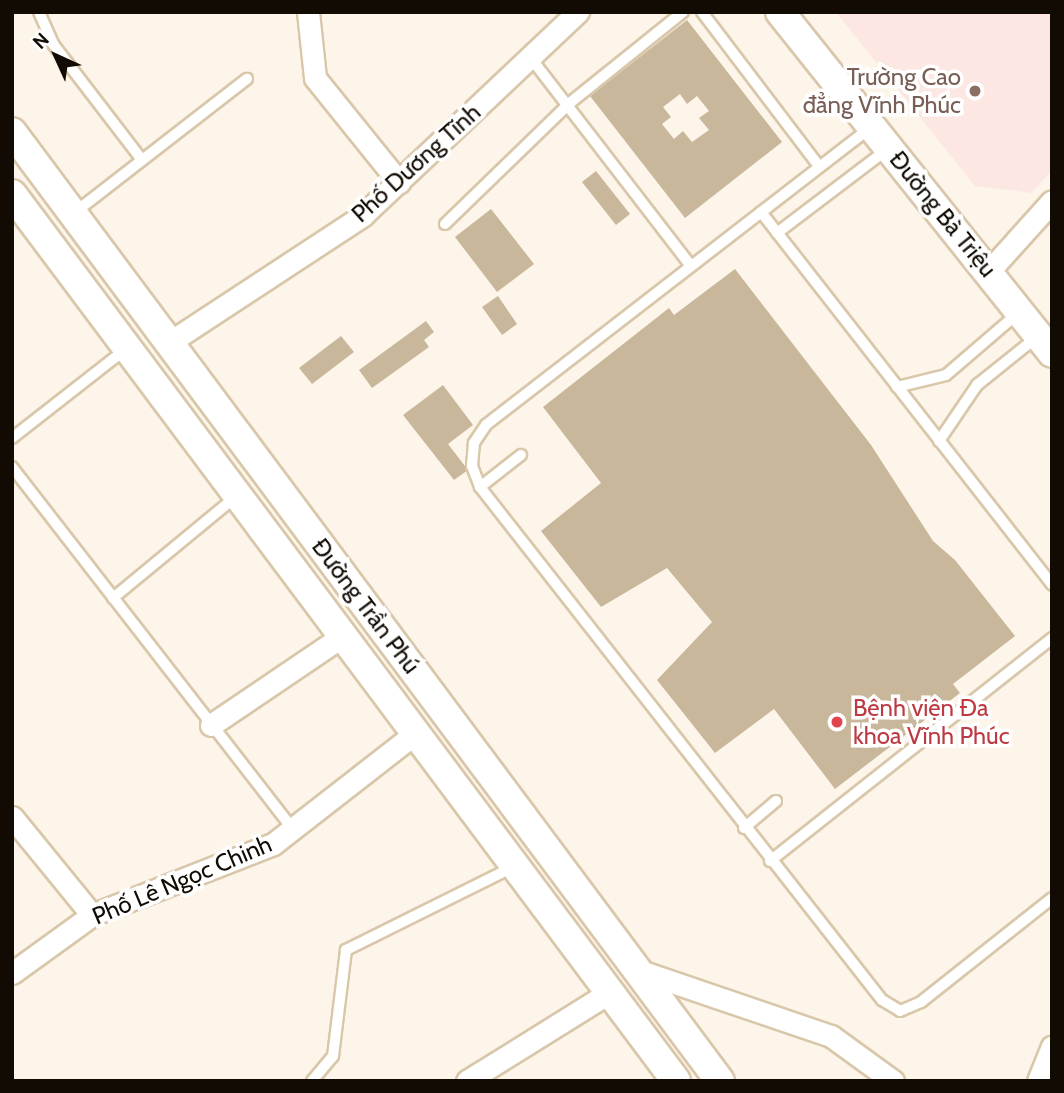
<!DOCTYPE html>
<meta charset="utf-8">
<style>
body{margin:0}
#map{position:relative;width:1064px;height:1093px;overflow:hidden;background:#fdf5e9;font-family:Cabin,sans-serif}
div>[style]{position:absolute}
.education>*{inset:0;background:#fce7e3}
.building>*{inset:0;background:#c8b79b}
.roads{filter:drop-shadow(2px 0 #d9c7aa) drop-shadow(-2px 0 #d9c7aa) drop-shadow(0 2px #d9c7aa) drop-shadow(0 -2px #d9c7aa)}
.lane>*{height:10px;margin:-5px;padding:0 5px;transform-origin:5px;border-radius:5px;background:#fff}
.street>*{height:21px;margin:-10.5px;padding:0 10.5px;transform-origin:10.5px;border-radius:10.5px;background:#fff}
.secondary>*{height:28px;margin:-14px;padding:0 14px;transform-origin:14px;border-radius:14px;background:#fff}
.dots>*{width:19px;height:19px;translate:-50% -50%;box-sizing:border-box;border:4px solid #fff;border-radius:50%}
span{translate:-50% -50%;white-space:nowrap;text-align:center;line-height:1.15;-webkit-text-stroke:7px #fff;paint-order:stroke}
.education-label{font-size:24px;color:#785e54}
.right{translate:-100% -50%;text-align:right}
.street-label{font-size:24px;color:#110b03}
.health-label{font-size:24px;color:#be3a42}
.left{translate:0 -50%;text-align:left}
.frame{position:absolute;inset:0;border:14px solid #110b03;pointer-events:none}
.north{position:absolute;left:21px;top:21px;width:70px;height:70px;-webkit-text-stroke:5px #fff;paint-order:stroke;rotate:315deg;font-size:19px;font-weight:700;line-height:28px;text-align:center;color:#110b03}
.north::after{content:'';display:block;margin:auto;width:24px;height:32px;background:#110b03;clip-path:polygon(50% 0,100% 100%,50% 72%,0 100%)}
</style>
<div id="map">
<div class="education">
<i style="clip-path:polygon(836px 12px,1052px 12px,1052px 170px,1032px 193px,975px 186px)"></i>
</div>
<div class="building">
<i style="clip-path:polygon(evenodd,687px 20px,782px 142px,685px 218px,590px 96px,687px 20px,680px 94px,687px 104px,697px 96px,709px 111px,699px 118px,709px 130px,692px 142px,683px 131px,674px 139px,662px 124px,671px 117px,663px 107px,680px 94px)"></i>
<i style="clip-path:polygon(596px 171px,630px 214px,616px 225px,582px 182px)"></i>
<i style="clip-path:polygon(491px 209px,534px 264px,497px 292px,455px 237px)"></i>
<i style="clip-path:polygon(735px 269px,871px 445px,933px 541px,955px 560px,1015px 636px,953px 684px,960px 693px,835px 789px,774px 709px,715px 753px,657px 680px,712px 622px,667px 568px,601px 607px,541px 531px,601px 483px,543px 407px,669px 308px,674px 315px)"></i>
<i style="clip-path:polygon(498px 296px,517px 324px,502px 335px,482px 307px)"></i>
<i style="clip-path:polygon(426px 321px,434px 332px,424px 340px,429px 347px,372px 388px,359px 370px)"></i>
<i style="clip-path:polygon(341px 336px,354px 352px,312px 384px,299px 368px)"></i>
<i style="clip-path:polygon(443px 385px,473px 425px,448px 444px,468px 470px,454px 480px,403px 415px)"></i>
</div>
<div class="roads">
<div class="lane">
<i style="left:39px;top:12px;width:35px;rotate:66deg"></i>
<i style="left:53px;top:44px;width:146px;rotate:52.5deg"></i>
<i style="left:702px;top:12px;width:193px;rotate:52.8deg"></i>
<i style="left:530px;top:57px;width:264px;rotate:52.4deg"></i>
<i style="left:870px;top:128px;width:485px;rotate:142.3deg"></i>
<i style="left:486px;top:425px;width:22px;rotate:124deg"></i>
<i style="left:474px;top:443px;width:23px;rotate:95deg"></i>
<i style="left:472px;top:466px;width:22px;rotate:69deg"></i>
<i style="left:480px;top:487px;width:652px;rotate:51.92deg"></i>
<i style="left:882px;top:1000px;width:21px;rotate:31deg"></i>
<i style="left:900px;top:1011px;width:23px;rotate:-23deg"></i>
<i style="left:921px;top:1002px;width:167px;rotate:-38.4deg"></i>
<i style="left:761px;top:212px;width:473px;rotate:52deg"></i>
<i style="left:74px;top:213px;width:219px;rotate:-37.8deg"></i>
<i style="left:445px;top:224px;width:175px;rotate:-44.1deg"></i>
<i style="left:571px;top:102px;width:144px;rotate:-38.8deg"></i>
<i style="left:777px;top:233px;width:141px;rotate:-37.2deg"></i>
<i style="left:897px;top:387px;width:50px;rotate:-13.8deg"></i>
<i style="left:946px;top:375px;width:95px;rotate:-40.7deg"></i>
<i style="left:12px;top:438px;width:145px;rotate:-38deg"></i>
<i style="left:939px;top:441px;width:68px;rotate:-55.8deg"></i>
<i style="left:977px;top:385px;width:77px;rotate:-38.7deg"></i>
<i style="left:12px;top:467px;width:458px;rotate:52.2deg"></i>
<i style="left:480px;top:487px;width:52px;rotate:-38deg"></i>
<i style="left:113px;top:598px;width:162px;rotate:-39.5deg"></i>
<i style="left:744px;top:828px;width:42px;rotate:-40.2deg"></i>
<i style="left:770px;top:861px;width:360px;rotate:-38.3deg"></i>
<i style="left:312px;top:1081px;width:33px;rotate:-50deg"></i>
<i style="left:333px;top:1056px;width:107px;rotate:-83deg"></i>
<i style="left:346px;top:950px;width:186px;rotate:-26.4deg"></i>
</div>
<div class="street">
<i style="left:308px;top:12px;width:66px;rotate:83.9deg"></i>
<i style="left:315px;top:78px;width:134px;rotate:51.1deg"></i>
<i style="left:989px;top:271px;width:94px;rotate:-48deg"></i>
<i style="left:170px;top:342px;width:231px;rotate:-33.3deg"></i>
<i style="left:363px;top:215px;width:296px;rotate:-43.4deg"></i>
<i style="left:211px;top:725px;width:161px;rotate:-34.1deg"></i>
<i style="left:12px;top:817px;width:127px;rotate:50.8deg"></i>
<i style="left:640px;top:971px;width:202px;rotate:18.8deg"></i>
<i style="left:831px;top:1036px;width:77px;rotate:36deg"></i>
<i style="left:12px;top:973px;width:99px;rotate:-35.9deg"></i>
<i style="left:92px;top:915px;width:194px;rotate:-21.4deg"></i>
<i style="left:273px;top:844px;width:182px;rotate:-37.9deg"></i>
<i style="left:467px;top:1081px;width:168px;rotate:-31.9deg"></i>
<i style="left:1038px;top:1081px;width:37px;rotate:-68deg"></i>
</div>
<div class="secondary">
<i style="left:780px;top:12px;width:436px;rotate:51.4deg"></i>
<i style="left:12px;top:132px;width:1184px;rotate:53.28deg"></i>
<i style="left:12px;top:194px;width:1108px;rotate:53.18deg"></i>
</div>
</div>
<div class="dots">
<i style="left:975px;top:91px;background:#8d6e63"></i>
<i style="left:837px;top:722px;background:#e0444e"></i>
</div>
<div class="education-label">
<span class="right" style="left:961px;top:91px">Trường Cao<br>đẳng Vĩnh Phúc</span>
</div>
<div class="street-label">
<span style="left:416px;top:163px;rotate:-42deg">Phố Dương Tĩnh</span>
<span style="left:943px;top:214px;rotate:51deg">Đường Bà Triệu</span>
<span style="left:366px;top:606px;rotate:53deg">Đường Trần Phú</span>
<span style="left:182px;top:880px;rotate:-23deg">Phố Lê Ngọc Chinh</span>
</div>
<div class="health-label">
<span class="left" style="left:853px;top:722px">Bệnh viện Đa<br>khoa Vĩnh Phúc</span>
</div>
<div class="frame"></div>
<div class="north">N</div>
</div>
